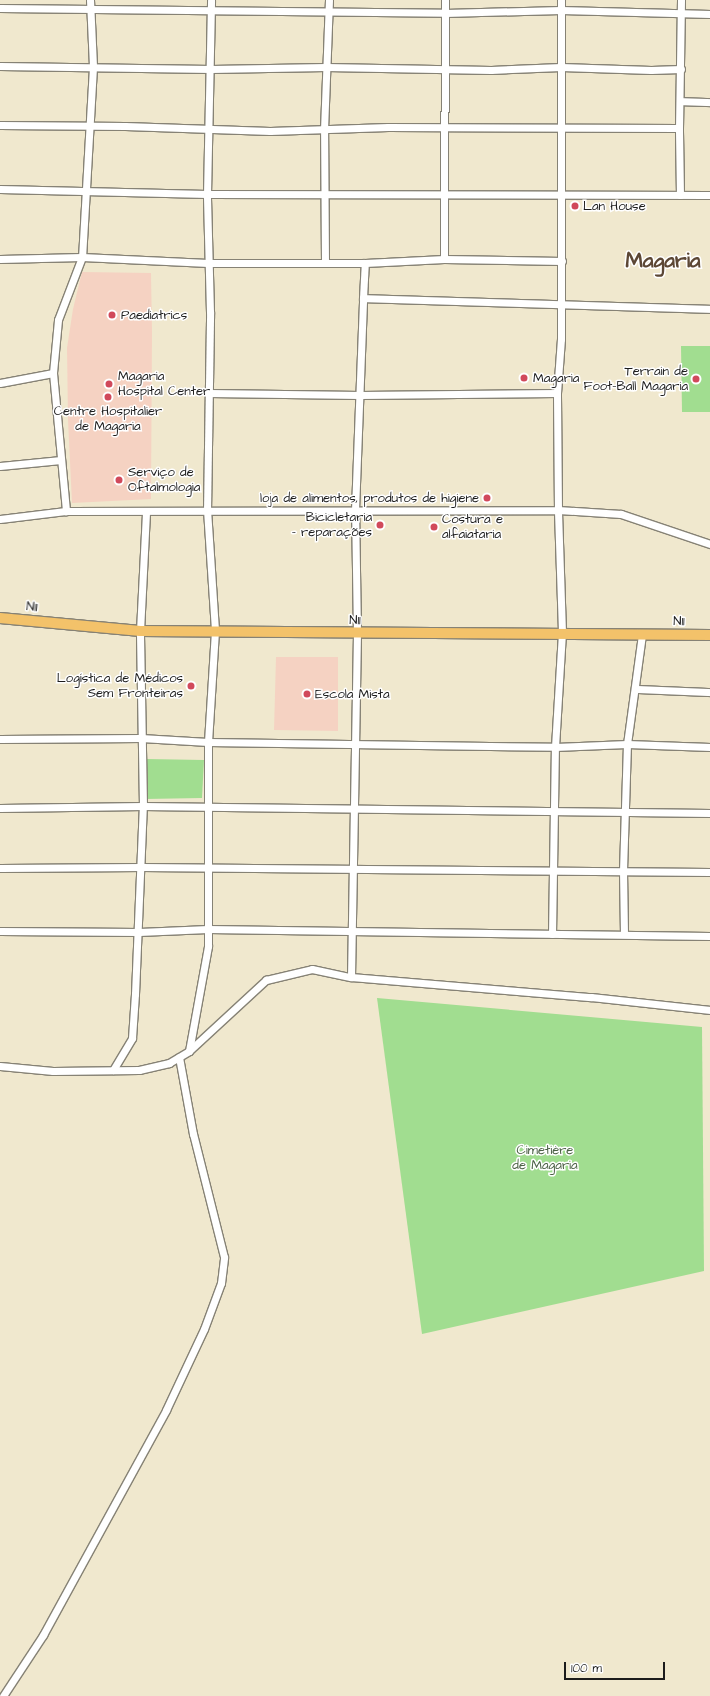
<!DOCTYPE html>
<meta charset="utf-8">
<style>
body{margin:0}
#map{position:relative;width:710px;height:1696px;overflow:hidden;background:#f0e8ce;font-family:"Architects Daughter",sans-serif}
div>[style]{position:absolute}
.built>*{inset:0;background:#f5d2c2}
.green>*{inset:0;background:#a1dd90}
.roads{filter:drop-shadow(1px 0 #868275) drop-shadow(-1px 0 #868275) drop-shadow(0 1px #868275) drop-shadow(0 -1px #868275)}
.street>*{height:7px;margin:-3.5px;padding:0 3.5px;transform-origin:3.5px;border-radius:3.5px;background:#fff}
.primary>*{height:10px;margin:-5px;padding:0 5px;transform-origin:5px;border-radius:5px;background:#f3c26a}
.dots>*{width:11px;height:11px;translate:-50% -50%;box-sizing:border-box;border:2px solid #fff;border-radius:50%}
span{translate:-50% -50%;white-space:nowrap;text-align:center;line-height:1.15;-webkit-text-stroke:3px #fff;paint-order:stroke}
.poi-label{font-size:13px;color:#1c1c1c}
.left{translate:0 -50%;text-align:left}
.right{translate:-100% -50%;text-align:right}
.street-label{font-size:13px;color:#1c1c1c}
.park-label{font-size:13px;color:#4b6045}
.town-label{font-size:21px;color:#5c4735;font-weight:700}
.scale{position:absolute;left:564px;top:1662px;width:101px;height:18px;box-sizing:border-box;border:2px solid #1c1c1c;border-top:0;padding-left:5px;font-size:12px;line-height:14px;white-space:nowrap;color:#1c1c1c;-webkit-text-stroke:3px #fff;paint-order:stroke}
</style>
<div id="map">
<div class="built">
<i style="clip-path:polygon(82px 272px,151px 273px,152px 332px,151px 499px,72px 503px,68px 420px,67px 348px,73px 309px)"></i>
<i style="clip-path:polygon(276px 657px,338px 657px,338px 731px,274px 730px)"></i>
</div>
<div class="green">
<i style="clip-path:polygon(681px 346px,710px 346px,710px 412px,682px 412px)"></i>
<i style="clip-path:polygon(146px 759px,204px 760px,202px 798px,145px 799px)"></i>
<i style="clip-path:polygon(377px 998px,702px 1027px,704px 1271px,422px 1334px)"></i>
</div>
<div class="roads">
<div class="street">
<i style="left:90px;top:0;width:67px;rotate:87.4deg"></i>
<i style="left:93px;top:67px;width:190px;rotate:93.3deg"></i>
<i style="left:82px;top:257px;width:126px;rotate:2.7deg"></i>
<i style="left:208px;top:263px;width:157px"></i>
<i style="left:365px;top:263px;width:79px;rotate:-2.9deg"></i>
<i style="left:444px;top:259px;width:118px;rotate:1deg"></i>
<i style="left:0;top:8px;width:445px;rotate:0.6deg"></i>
<i style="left:445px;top:13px;width:116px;rotate:-1.5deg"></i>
<i style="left:561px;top:10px;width:149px;rotate:1.5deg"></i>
<i style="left:0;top:66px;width:211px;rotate:0.8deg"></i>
<i style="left:211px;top:69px;width:115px;rotate:-1deg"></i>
<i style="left:326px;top:67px;width:165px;rotate:1deg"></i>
<i style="left:491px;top:70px;width:70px;rotate:-2.5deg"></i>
<i style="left:561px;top:67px;width:90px;rotate:1.9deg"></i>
<i style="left:651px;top:70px;width:30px;rotate:-2deg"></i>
<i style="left:680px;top:101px;width:30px;rotate:2deg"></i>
<i style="left:0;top:125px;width:125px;rotate:0.5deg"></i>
<i style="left:125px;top:126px;width:145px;rotate:2deg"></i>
<i style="left:270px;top:131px;width:118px;rotate:-1.9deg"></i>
<i style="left:388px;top:127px;width:291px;rotate:0.2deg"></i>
<i style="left:0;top:189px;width:207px;rotate:1.4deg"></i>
<i style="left:207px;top:194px;width:503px;rotate:0.11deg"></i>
<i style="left:680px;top:195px;width:67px;rotate:-90.9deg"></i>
<i style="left:679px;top:128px;width:128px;rotate:-89.1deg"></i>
<i style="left:0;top:259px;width:82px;rotate:-1.4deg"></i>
<i style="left:82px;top:257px;width:67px;rotate:110.9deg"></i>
<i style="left:58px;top:320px;width:53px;rotate:95.4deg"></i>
<i style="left:53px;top:373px;width:139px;rotate:84.6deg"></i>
<i style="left:444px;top:259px;width:259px;rotate:-89.8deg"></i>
<i style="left:325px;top:262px;width:132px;rotate:-90.4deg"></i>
<i style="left:324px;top:130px;width:130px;rotate:-87.8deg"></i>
<i style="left:363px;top:298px;width:35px;rotate:-87deg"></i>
<i style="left:0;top:383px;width:54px;rotate:-10.7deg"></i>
<i style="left:209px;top:393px;width:151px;rotate:0.8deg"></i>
<i style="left:360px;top:395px;width:197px;rotate:-0.6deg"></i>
<i style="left:0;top:466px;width:61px;rotate:-5.6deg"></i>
<i style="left:0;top:519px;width:66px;rotate:-6.9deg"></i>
<i style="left:66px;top:511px;width:492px;rotate:-0.1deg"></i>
<i style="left:558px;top:510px;width:63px;rotate:3.6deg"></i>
<i style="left:621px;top:514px;width:94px;rotate:18.6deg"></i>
<i style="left:635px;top:689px;width:75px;rotate:2.3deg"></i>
<i style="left:0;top:739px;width:141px;rotate:-0.4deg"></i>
<i style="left:141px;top:738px;width:67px;rotate:3.4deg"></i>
<i style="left:208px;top:742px;width:347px;rotate:0.8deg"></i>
<i style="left:555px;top:747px;width:72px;rotate:-2.4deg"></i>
<i style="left:627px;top:744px;width:83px;rotate:2.1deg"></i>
<i style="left:0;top:808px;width:143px;rotate:-0.8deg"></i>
<i style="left:143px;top:806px;width:567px;rotate:0.71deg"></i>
<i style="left:0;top:868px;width:142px;rotate:-0.4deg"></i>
<i style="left:142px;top:867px;width:568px;rotate:0.5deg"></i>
<i style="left:0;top:931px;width:139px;rotate:0.4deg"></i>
<i style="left:139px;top:932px;width:69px;rotate:-2.5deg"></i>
<i style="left:208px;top:929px;width:502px;rotate:0.8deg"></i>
<i style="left:552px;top:934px;width:187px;rotate:-89.1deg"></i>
<i style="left:555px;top:747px;width:115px;rotate:-86.5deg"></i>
<i style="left:562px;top:632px;width:122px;rotate:-91.9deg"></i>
<i style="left:558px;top:510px;width:117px;rotate:-90.5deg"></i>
<i style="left:557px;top:393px;width:54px;rotate:-85.8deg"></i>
<i style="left:561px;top:339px;width:339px;rotate:-90deg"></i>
<i style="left:624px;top:934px;width:63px;rotate:-90.9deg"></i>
<i style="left:623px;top:871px;width:127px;rotate:-88.2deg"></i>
<i style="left:627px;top:744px;width:111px;rotate:-82.2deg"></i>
<i style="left:351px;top:977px;width:344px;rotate:-89deg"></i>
<i style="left:357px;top:633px;width:123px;rotate:-90.9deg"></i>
<i style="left:355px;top:510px;width:212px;rotate:-87.8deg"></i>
<i style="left:363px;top:298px;width:347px;rotate:1.8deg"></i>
<i style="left:189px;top:1051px;width:107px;rotate:-79.7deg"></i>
<i style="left:208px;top:946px;width:204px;rotate:-90deg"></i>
<i style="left:208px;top:742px;width:112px;rotate:-86.4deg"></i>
<i style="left:215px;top:630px;width:119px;rotate:-93.8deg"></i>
<i style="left:207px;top:511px;width:199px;rotate:-89.1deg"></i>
<i style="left:210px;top:312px;width:118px;rotate:-91.5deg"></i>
<i style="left:207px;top:194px;width:194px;rotate:-88.8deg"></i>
<i style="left:0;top:1066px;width:53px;rotate:5.4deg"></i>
<i style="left:53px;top:1071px;width:86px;rotate:-0.7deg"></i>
<i style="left:139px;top:1070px;width:31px;rotate:-13deg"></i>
<i style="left:169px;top:1063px;width:23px;rotate:-31deg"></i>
<i style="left:189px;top:1051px;width:105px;rotate:-42.7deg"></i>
<i style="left:266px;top:980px;width:47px;rotate:-13.4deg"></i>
<i style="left:312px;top:969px;width:40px;rotate:12deg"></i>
<i style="left:351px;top:977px;width:241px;rotate:4.8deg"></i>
<i style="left:591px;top:997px;width:120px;rotate:6.2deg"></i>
<i style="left:113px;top:1070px;width:37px;rotate:-59deg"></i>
<i style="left:132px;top:1038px;width:44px;rotate:-86.1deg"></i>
<i style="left:135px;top:994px;width:188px;rotate:-87.6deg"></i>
<i style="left:143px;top:806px;width:175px;rotate:-91deg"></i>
<i style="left:140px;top:631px;width:120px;rotate:-87.1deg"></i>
<i style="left:3px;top:1696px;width:73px;rotate:-56.7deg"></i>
<i style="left:43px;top:1635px;width:256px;rotate:-61.3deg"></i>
<i style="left:166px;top:1410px;width:89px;rotate:-64.9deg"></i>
<i style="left:204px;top:1329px;width:49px;rotate:-69.7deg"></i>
<i style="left:221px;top:1283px;width:26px;rotate:-83deg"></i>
<i style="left:224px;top:1257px;width:127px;rotate:-104.1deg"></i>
<i style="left:193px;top:1134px;width:78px;rotate:-100.3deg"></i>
</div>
<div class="primary">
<i style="left:0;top:618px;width:141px;rotate:5.3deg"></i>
<i style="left:140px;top:631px;width:570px;rotate:0.4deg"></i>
</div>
</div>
<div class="dots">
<i style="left:575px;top:206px;background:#d1495b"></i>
<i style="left:112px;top:315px;background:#d1495b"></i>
<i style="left:524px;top:378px;background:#d1495b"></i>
<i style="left:696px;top:379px;background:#d1495b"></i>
<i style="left:109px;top:384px;background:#d1495b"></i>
<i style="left:108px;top:397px;background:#d1495b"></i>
<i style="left:119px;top:480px;background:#d1495b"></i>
<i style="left:487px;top:498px;background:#d1495b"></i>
<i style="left:380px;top:525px;background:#d1495b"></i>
<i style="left:434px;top:527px;background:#d1495b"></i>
<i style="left:191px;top:686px;background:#d1495b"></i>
<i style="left:307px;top:694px;background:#d1495b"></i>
</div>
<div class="poi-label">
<span class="left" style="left:583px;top:206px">Lan House</span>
<span class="left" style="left:121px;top:315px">Paediatrics</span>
<span class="right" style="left:688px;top:379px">Terrain de<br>Foot-Ball Magaria</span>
<span class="left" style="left:118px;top:384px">Magaria<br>Hospital Center</span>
<span class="left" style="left:533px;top:378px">Magaria</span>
<span style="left:108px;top:419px">Centre Hospitalier<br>de Magaria</span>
<span class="left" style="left:128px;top:480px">Serviço de<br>Oftalmologia</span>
<span class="right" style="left:479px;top:498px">loja de alimentos, produtos de higiene</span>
<span class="right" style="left:372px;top:525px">Bicicletaria<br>- reparações</span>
<span class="left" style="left:442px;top:527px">Costura e<br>alfaiataria</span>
<span class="right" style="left:183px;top:686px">Logística de Médicos<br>Sem Fronteiras</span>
<span class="left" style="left:315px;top:694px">Escola Mista</span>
</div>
<div class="street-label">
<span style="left:32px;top:607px;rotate:5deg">N11</span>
<span style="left:355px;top:620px">N11</span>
<span style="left:679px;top:621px">N11</span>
</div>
<div class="park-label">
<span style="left:545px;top:1158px">Cimetière<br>de Magaria</span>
</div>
<div class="town-label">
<span style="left:663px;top:261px">Magaria</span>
</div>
<div class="scale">100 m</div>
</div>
